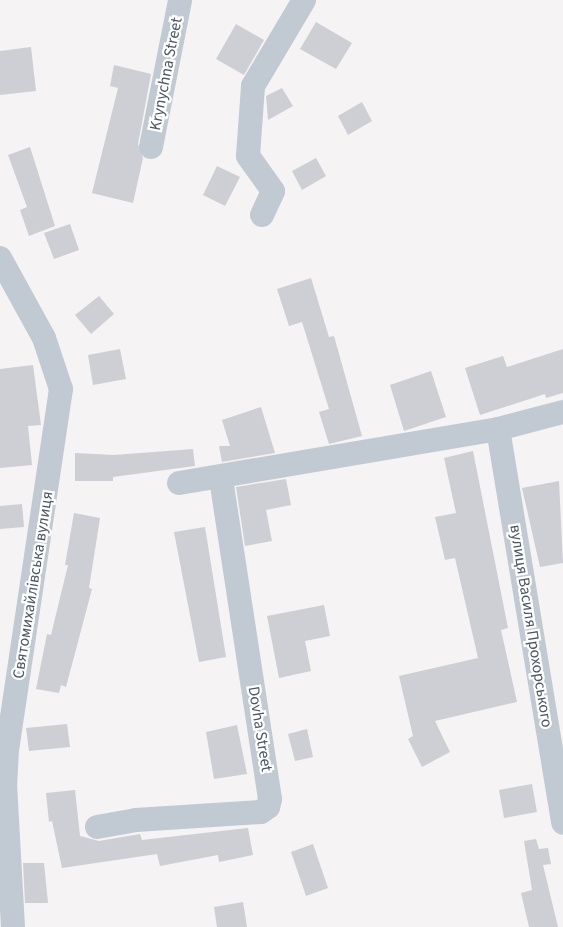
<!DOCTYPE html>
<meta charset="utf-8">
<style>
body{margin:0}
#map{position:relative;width:563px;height:927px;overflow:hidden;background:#f5f3f3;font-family:"Source Sans 3",sans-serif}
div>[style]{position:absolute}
.building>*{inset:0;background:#cdcfd5}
.minor>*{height:24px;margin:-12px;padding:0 12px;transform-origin:12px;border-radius:12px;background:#c1cad2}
span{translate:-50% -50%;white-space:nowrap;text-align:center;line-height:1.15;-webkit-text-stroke:4.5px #fff;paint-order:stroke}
.street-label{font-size:16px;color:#4a5661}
</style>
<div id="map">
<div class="building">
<i style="clip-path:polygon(316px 22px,352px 43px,336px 69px,300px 49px)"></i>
<i style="clip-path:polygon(236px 24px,264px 40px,244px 75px,216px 59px)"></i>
<i style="clip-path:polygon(31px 47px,36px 91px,0 95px,0 51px)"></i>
<i style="clip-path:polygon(114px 65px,151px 74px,138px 144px,143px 158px,133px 203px,92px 193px,118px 88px,110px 86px)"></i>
<i style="clip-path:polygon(282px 88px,293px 106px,268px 120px,266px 96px)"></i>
<i style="clip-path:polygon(362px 102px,372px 121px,348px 135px,338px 116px)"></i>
<i style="clip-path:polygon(30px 147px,55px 226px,29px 236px,20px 210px,27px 207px,8px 155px)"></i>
<i style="clip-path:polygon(316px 158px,326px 176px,302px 190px,292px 171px)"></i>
<i style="clip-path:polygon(217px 166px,240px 177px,225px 206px,203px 195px)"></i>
<i style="clip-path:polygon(70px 224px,79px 250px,54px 259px,44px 233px)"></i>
<i style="clip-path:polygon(311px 278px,329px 337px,334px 336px,362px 436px,329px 444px,319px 412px,329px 409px,302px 322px,289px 326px,277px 289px)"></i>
<i style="clip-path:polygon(99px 296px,114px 314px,91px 334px,75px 315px)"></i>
<i style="clip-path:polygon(120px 349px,126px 379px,93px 385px,88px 355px)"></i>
<i style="clip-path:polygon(563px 349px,563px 393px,546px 398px,545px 394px,480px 415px,465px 368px,503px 356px,507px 367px)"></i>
<i style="clip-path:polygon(33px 365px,41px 425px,28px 426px,32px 465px,0 468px,0 369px)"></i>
<i style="clip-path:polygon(431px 371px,446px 417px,404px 431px,390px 385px)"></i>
<i style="clip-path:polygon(261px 407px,275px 453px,222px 462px,219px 446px,230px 446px,222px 420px)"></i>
<i style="clip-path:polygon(193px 449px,195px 466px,113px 477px,113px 481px,75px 481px,75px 453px,114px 455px)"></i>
<i style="clip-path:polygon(473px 451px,508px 628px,501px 630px,517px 702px,435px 721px,450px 752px,422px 767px,408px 739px,413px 736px,399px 676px,478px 658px,455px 558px,445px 560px,435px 517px,456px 513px,444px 458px)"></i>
<i style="clip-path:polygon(286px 479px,291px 505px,266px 510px,272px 541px,245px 546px,236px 487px)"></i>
<i style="clip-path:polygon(559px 481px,563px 563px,540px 567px,522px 488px)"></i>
<i style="clip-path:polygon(22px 504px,24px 527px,0 529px,0 506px)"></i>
<i style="clip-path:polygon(74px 513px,100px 518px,89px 588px,92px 589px,66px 687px,61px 685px,59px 693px,36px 689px,47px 634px,51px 635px,68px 565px,65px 565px)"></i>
<i style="clip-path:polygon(205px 527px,226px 657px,199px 662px,174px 532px)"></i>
<i style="clip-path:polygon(324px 605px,330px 636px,305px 641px,311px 671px,279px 678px,267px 616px)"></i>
<i style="clip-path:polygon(67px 724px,70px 747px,29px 751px,26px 728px)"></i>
<i style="clip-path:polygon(237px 725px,247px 774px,214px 779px,206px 732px)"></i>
<i style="clip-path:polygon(307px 729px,313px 757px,295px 761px,288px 734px)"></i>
<i style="clip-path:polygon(532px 784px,537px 812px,504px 818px,499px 790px)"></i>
<i style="clip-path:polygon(75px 790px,80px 836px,99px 841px,140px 834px,142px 840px,248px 828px,253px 855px,219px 862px,218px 855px,160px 866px,157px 854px,62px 868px,52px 821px,49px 822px,46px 793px)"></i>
<i style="clip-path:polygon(536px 839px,539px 849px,548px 848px,551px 864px,543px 865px,558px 927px,529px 927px,521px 893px,532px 890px,524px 841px)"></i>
<i style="clip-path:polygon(313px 844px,328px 888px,306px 896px,291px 852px)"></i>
<i style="clip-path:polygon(23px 863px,44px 863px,48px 903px,25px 903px)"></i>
<i style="clip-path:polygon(243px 902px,247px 927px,217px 927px,214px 907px)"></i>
</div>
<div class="minor">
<i style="left:151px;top:147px;width:150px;rotate:-78.8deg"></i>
<i style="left:262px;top:215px;width:26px;rotate:-65deg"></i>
<i style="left:273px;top:191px;width:43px;rotate:-125.5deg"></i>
<i style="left:248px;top:156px;width:70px;rotate:-85.9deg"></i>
<i style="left:253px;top:86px;width:100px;rotate:-59.3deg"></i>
<i style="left:0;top:258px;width:91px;rotate:61.2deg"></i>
<i style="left:44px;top:338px;width:54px;rotate:71.6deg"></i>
<i style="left:61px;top:389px;width:364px;rotate:98.5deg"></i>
<i style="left:7px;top:749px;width:35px;rotate:93deg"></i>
<i style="left:5px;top:784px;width:143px;rotate:86.8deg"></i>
<i style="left:498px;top:429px;width:399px;rotate:80.6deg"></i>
<i style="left:179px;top:483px;width:324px;rotate:-9.6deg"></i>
<i style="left:498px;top:429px;width:67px;rotate:-14.7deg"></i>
<i style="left:97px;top:827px;width:40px;rotate:-10deg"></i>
<i style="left:136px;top:820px;width:125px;rotate:-3.7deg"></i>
<i style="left:261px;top:812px;width:9px;rotate:-36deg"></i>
<i style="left:268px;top:807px;width:8px;rotate:-76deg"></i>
<i style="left:270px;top:799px;width:324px;rotate:-98.7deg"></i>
</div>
<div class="street-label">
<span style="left:166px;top:74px;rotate:-79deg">Krynychna Street</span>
<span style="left:33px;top:585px;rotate:-81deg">Святомихайлівська вулиця</span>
<span style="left:531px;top:626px;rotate:81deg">вулиця Василя Прохорського</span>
<span style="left:260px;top:729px;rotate:81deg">Dovha Street</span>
</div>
</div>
